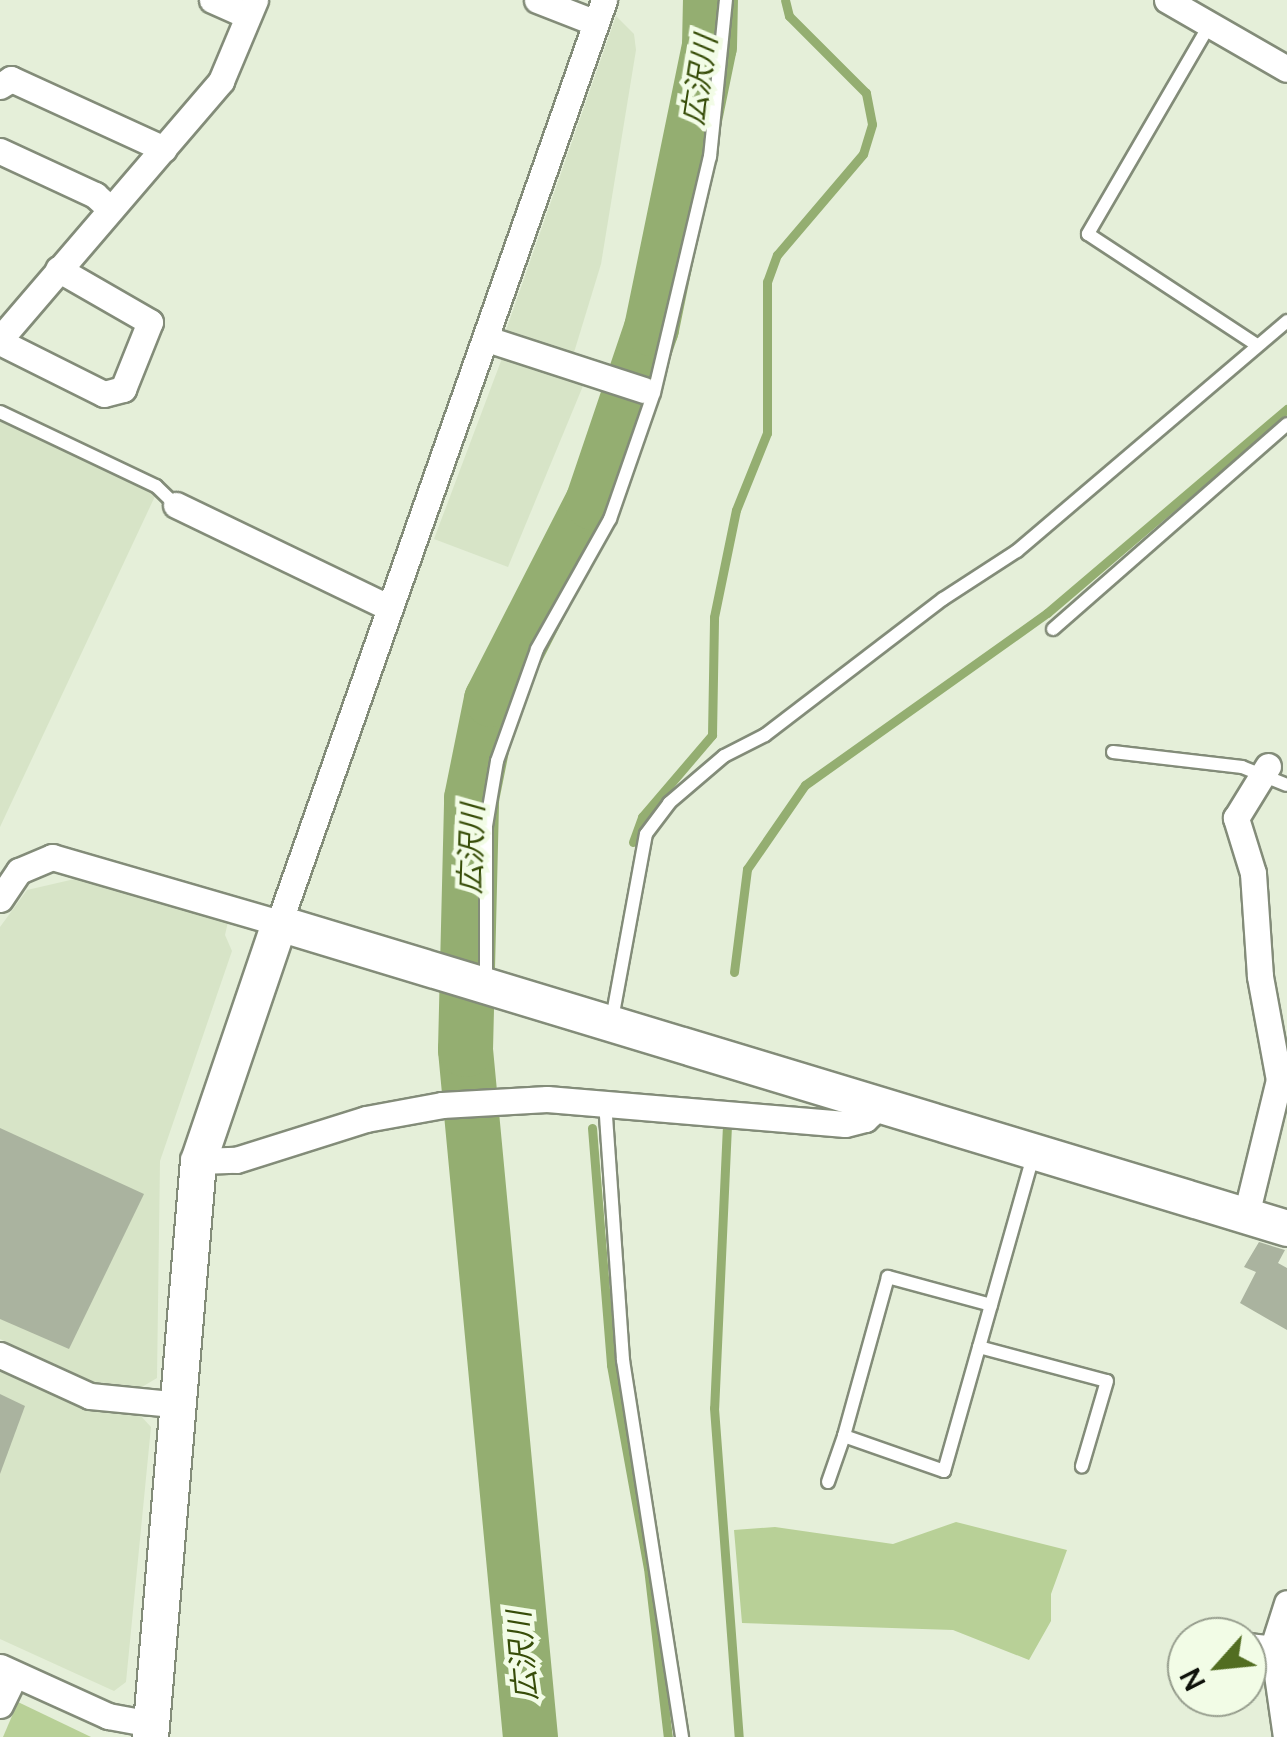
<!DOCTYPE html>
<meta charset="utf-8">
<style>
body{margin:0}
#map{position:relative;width:1287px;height:1737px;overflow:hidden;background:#e5efd9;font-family:Manrope,"Noto Sans JP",sans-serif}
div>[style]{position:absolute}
.built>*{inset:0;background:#d7e4c7}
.green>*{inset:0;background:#b8d097}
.stream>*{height:9px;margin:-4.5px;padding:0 4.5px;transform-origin:4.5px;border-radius:4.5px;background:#94ae71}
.river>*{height:55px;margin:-27.5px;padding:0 27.5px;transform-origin:27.5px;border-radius:27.5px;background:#94ae71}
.building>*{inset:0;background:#aab39f}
.roads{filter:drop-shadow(2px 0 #838c79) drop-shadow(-2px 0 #838c79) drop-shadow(0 2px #838c79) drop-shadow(0 -2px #838c79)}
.lane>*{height:12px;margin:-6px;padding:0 6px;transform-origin:6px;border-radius:6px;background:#fff}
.street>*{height:25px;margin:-12.5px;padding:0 12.5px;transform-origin:12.5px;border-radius:12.5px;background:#fff}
.secondary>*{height:35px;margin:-17.5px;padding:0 17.5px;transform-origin:17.5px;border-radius:17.5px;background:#fff}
span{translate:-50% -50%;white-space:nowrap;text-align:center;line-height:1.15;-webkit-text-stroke:9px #f2fce6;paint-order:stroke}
.water-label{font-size:30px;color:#374d08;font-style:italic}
.north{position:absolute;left:1167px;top:1617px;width:100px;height:100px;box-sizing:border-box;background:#f2fce6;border:2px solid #979e8e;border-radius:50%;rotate:243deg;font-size:28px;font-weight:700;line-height:40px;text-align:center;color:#0f120b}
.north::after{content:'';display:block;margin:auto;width:35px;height:45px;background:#526d21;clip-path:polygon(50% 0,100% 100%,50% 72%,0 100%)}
</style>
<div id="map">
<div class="built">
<i style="clip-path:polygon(616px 16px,634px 34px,636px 50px,601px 264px,572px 359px,505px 333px)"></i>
<i style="clip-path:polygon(504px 353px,585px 381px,508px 567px,434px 539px)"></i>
<i style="clip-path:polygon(0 420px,156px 494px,0 827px)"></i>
<i style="clip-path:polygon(79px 878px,228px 922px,225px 935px,232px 951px,160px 1161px,157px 1378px,142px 1387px,94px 1382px,0 1339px,0 927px,27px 890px)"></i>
<i style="clip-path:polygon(0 1368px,85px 1409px,139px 1414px,151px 1427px,126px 1682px,114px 1691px,0 1639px)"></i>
</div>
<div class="green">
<i style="clip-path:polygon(956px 1522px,1067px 1550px,1051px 1594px,1051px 1621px,1029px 1660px,953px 1630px,742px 1623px,734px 1530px,775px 1527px,893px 1544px)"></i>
<i style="clip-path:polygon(18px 1702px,91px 1737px,3px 1737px)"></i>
</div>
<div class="stream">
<i style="left:633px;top:842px;width:27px;rotate:-70deg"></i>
<i style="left:642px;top:817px;width:108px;rotate:-49.5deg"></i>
<i style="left:712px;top:735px;width:118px;rotate:-89deg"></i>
<i style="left:714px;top:617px;width:109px;rotate:-78.4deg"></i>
<i style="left:736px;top:510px;width:83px;rotate:-68.1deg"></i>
<i style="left:767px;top:433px;width:151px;rotate:-90deg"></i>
<i style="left:767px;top:282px;width:29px;rotate:-70deg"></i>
<i style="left:777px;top:255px;width:133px;rotate:-49.6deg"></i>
<i style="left:863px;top:154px;width:31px;rotate:-73deg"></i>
<i style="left:872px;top:124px;width:32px;rotate:-101deg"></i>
<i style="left:866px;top:93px;width:109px;rotate:-135deg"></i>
<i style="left:789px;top:16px;width:16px;rotate:-104deg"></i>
<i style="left:734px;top:972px;width:104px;rotate:-82.8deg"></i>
<i style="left:747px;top:869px;width:102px;rotate:-55.4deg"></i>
<i style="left:805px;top:785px;width:297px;rotate:-35.4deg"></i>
<i style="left:1047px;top:613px;width:315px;rotate:-40.4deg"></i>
<i style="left:727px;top:1125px;width:283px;rotate:92.6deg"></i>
<i style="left:714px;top:1408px;width:330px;rotate:85.7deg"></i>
<i style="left:592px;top:1128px;width:238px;rotate:85.4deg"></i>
<i style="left:611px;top:1365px;width:206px;rotate:79.7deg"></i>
<i style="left:648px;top:1568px;width:170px;rotate:83.3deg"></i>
</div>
<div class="river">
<i style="left:530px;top:1737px;width:691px;rotate:-95.4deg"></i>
<i style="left:465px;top:1049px;width:251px;rotate:-88.6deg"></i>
<i style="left:471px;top:798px;width:101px;rotate:-78.6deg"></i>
<i style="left:491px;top:699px;width:221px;rotate:-62.9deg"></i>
<i style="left:592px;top:502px;width:184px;rotate:-71.3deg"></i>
<i style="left:651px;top:328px;width:288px;rotate:-78.4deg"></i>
<i style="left:709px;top:46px;width:46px;rotate:-88.8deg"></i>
</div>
<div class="building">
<i style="clip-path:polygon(0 1128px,144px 1194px,69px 1349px,0 1319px)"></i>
<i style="clip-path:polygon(1259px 1242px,1285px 1250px,1278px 1263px,1287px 1268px,1287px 1330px,1240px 1303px,1256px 1272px,1244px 1267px)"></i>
<i style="clip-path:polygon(0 1394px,25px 1406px,0 1474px)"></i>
</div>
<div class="roads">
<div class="lane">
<i style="left:1210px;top:24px;width:243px;rotate:120.2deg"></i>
<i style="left:1088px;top:234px;width:202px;rotate:33.3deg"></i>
<i style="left:0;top:412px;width:173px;rotate:25.4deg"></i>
<i style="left:156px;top:486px;width:28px;rotate:44deg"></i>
<i style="left:1053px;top:629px;width:311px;rotate:-41.2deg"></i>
<i style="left:1113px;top:752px;width:130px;rotate:6.6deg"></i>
<i style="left:1242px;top:767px;width:48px;rotate:21.8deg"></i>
<i style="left:486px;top:980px;width:154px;rotate:-90deg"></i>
<i style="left:486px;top:826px;width:66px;rotate:-80.4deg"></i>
<i style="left:497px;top:761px;width:119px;rotate:-70.3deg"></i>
<i style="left:537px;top:649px;width:149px;rotate:-60.7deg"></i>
<i style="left:610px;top:519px;width:133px;rotate:-70.8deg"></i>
<i style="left:654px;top:393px;width:243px;rotate:-76.7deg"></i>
<i style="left:710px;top:157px;width:158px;rotate:-84.2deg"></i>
<i style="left:612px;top:1019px;width:188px;rotate:-79.6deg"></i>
<i style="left:646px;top:834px;width:39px;rotate:-53deg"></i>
<i style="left:669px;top:803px;width:72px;rotate:-40.5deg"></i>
<i style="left:724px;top:756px;width:46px;rotate:-27.1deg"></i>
<i style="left:765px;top:735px;width:224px;rotate:-37.4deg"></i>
<i style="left:943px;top:599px;width:88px;rotate:-33deg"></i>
<i style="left:1017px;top:551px;width:355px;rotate:-40.4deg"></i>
<i style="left:605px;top:1102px;width:259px;rotate:86deg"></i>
<i style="left:623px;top:1360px;width:382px;rotate:81.1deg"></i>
<i style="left:991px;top:1305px;width:107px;rotate:-164.8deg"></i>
<i style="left:888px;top:1277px;width:165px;rotate:105.5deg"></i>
<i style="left:844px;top:1436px;width:106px;rotate:19.3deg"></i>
<i style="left:944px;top:1471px;width:330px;rotate:-74.2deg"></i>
<i style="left:979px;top:1347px;width:132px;rotate:14.9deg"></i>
<i style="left:1107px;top:1381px;width:89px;rotate:106.4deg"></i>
<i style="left:828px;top:1482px;width:49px;rotate:-70.8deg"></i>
</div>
<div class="street">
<i style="left:212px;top:0;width:39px;rotate:24deg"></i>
<i style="left:537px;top:0;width:63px;rotate:21.3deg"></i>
<i style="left:1167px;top:0;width:138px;rotate:29.9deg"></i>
<i style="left:0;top:86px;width:13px;rotate:-32deg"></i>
<i style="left:11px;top:79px;width:168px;rotate:24.6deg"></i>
<i style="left:0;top:151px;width:105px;rotate:24.9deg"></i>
<i style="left:95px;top:195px;width:19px;rotate:43deg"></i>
<i style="left:0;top:339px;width:340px;rotate:-49.4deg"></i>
<i style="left:221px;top:81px;width:88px;rotate:-67.2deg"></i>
<i style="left:487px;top:339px;width:165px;rotate:18deg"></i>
<i style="left:0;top:342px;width:116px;rotate:26.6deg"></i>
<i style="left:104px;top:394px;width:20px;rotate:-15deg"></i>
<i style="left:123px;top:389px;width:72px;rotate:-68.1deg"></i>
<i style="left:150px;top:322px;width:106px;rotate:-150.1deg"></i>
<i style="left:176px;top:505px;width:237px;rotate:25.7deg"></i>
<i style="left:0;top:899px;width:34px;rotate:-56deg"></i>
<i style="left:19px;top:871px;width:36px;rotate:-23deg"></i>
<i style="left:52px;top:857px;width:236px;rotate:16.2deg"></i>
<i style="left:279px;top:923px;width:979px;rotate:-70.6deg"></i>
<i style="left:198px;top:1161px;width:38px;rotate:-2deg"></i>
<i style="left:236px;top:1160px;width:136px;rotate:-17.5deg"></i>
<i style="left:366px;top:1119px;width:77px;rotate:-10.4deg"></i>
<i style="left:442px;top:1105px;width:105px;rotate:-3.3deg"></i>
<i style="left:547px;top:1099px;width:299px;rotate:4.8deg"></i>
<i style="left:845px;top:1124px;width:21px;rotate:-14deg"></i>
<i style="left:865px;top:1119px;width:22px;rotate:-43deg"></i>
<i style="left:1246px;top:1215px;width:139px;rotate:-76.3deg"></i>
<i style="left:1279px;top:1080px;width:106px;rotate:-100.4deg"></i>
<i style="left:1260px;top:976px;width:103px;rotate:-93.9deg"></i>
<i style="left:1253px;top:873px;width:58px;rotate:-107.2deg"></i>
<i style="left:1236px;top:818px;width:61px;rotate:-58.4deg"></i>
<i style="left:0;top:1355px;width:99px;rotate:24.5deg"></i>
<i style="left:90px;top:1396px;width:91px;rotate:5.6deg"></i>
<i style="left:1247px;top:1646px;width:40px;rotate:5.7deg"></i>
<i style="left:0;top:1667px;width:119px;rotate:24.4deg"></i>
<i style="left:108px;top:1716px;width:44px;rotate:10.5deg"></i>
<i style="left:0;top:1705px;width:34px;rotate:-64deg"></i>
<i style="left:1286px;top:1737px;width:91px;rotate:-98.2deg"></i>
<i style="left:1273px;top:1647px;width:46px;rotate:-72.3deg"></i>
</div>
<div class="secondary">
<i style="left:150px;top:1737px;width:578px;rotate:-85.24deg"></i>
<i style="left:198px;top:1161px;width:251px;rotate:-71.2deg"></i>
<i style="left:279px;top:923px;width:1053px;rotate:16.83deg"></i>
</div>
</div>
<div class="water-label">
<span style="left:699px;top:80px;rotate:-81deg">広沢川</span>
<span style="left:471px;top:849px;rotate:-88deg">広沢川</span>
<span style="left:522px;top:1656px;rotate:-95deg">広沢川</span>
</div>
<div class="north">N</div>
</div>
